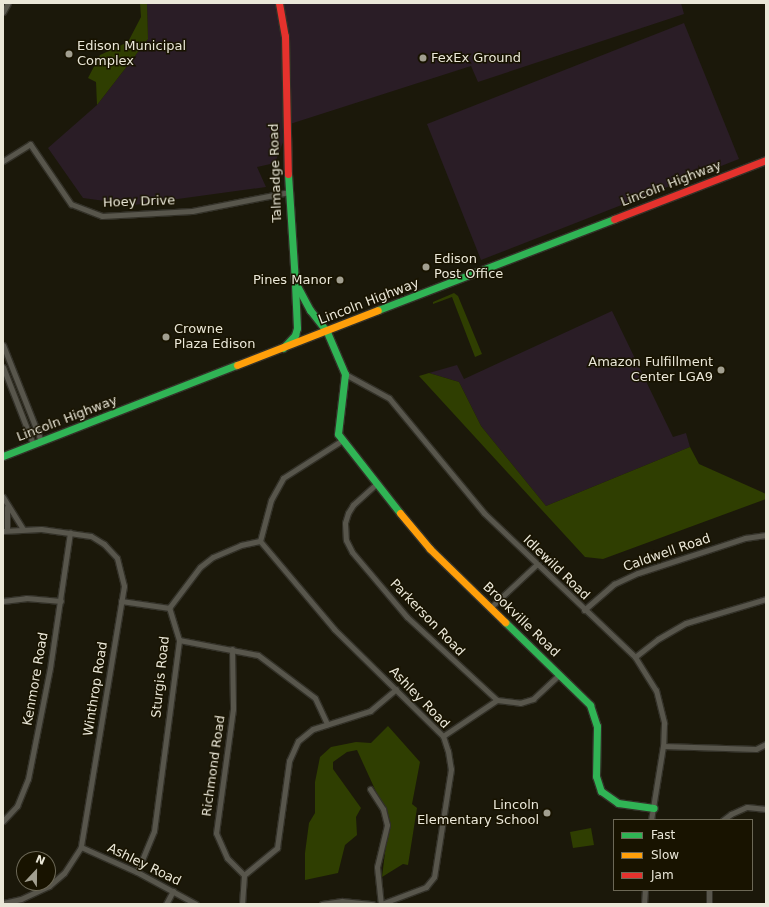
<!DOCTYPE html>
<style>
body{margin:0}
#map{position:relative;width:769px;height:907px;overflow:hidden;background:#1b180a;font-family:"DejaVu Sans",sans-serif}
div>[style]{position:absolute}
.industrial>*{inset:0;background:#2a1d26}
.green>*{inset:0;background:#2f3e01}
.roads{filter:drop-shadow(1px 0 #333128) drop-shadow(-1px 0 #333128) drop-shadow(0 1px #333128) drop-shadow(0 -1px #333128)}
.street>*{height:5px;margin:-2.5px;padding:0 2.5px;transform-origin:2.5px;border-radius:2.5px;background:#58564c}
.fast>*{height:7px;margin:-3.5px;padding:0 3.5px;transform-origin:3.5px;border-radius:3.5px;background:#30b455}
.slow>*{height:7px;margin:-3.5px;padding:0 3.5px;transform-origin:3.5px;border-radius:3.5px;background:#ff9f0a}
.jam>*{height:7px;margin:-3.5px;padding:0 3.5px;transform-origin:3.5px;border-radius:3.5px;background:#e5322d}
.dots>*{width:11px;height:11px;translate:-50% -50%;box-sizing:border-box;border:2px solid #181300;border-radius:50%}
span{translate:-50% -50%;white-space:nowrap;text-align:center;line-height:1.15;-webkit-text-stroke:3px #181300;paint-order:stroke}
.poi-label{font-size:13px;color:#eae7d8}
.left{translate:0 -50%;text-align:left}
.right{translate:-100% -50%;text-align:right}
.street-label{font-size:13px;color:#eae7d8}
.frame{position:absolute;inset:0;border:4px solid #eae7d8;pointer-events:none}
.legend{position:absolute;left:613px;top:819px;width:140px;height:72px;box-sizing:border-box;background:#181300;border:1px solid #6c6856;margin:0;padding:5px 7px;list-style:none;font-size:12px;color:#eae7d8}
.legend li{display:flex;align-items:center;gap:8px;height:20px}
.legend b{width:20px;border:1px solid #6c6856}
.north{position:absolute;left:16px;top:851px;width:40px;height:40px;box-sizing:border-box;background:#181300;border:1px solid #6c6856;border-radius:50%;rotate:22deg;font-size:11px;font-weight:700;line-height:16px;text-align:center;color:#eae7d8}
.north::after{content:'';display:block;margin:auto;width:14px;height:18px;background:#a29f90;clip-path:polygon(50% 0,100% 100%,50% 72%,0 100%)}
</style>
<div id="map">
<div class="industrial">
<i style="clip-path:polygon(147px 3px,681px 3px,684px 14px,478px 82px,471px 66px,290px 124px,275px 163px,257px 167px,266px 187px,134px 205px,83px 198px,48px 148px,97px 105px,148px 39px)"></i>
<i style="clip-path:polygon(684px 23px,739px 159px,481px 260px,427px 124px)"></i>
<i style="clip-path:polygon(612px 311px,673px 437px,686px 433px,690px 447px,546px 506px,481px 426px,459px 382px,429px 373px,457px 365px,464px 379px)"></i>
</div>
<div class="green">
<i style="clip-path:polygon(140px 3px,147px 3px,148px 39px,97px 105px,96px 82px,88px 78px,100px 55px,128px 42px,141px 17px)"></i>
<i style="clip-path:polygon(454px 293px,458px 296px,482px 354px,475px 357px,452px 297px,433px 304px,433px 302px)"></i>
<i style="clip-path:polygon(429px 373px,459px 382px,481px 426px,546px 506px,690px 447px,699px 464px,766px 494px,766px 499px,603px 559px,585px 557px,419px 376px)"></i>
<i style="clip-path:polygon(388px 726px,420px 762px,412px 804px,417px 808px,408px 865px,403px 864px,382px 877px,389px 820px,357px 750px,347px 752px,333px 762px,333px 769px,361px 808px,356px 817px,357px 835px,345px 845px,338px 873px,305px 880px,305px 853px,309px 823px,315px 813px,315px 782px,320px 757px,331px 747px,356px 742px,371px 743px)"></i>
<i style="clip-path:polygon(591px 828px,594px 845px,573px 848px,570px 832px)"></i>
</div>
<div class="roads">
<div class="street">
<i style="left:3px;top:12px;width:10px;rotate:-61deg"></i>
<i style="left:3px;top:161px;width:32px;rotate:-32deg"></i>
<i style="left:30px;top:144px;width:73px;rotate:55.7deg"></i>
<i style="left:71px;top:204px;width:33px;rotate:21deg"></i>
<i style="left:102px;top:216px;width:90px;rotate:-3.2deg"></i>
<i style="left:192px;top:211px;width:99px;rotate:-11.1deg"></i>
<i style="left:3px;top:345px;width:103px;rotate:68.4deg"></i>
<i style="left:3px;top:367px;width:83px;rotate:68.7deg"></i>
<i style="left:345px;top:374px;width:50px;rotate:28.6deg"></i>
<i style="left:389px;top:398px;width:149px;rotate:50.4deg"></i>
<i style="left:484px;top:513px;width:209px;rotate:43.6deg"></i>
<i style="left:635px;top:657px;width:39px;rotate:58deg"></i>
<i style="left:656px;top:690px;width:34px;rotate:76deg"></i>
<i style="left:664px;top:723px;width:23px;rotate:92deg"></i>
<i style="left:663px;top:746px;width:75px;rotate:99.2deg"></i>
<i style="left:375px;top:485px;width:30px;rotate:138deg"></i>
<i style="left:353px;top:505px;width:9px;rotate:122deg"></i>
<i style="left:348px;top:513px;width:10px;rotate:107deg"></i>
<i style="left:345px;top:523px;width:17px;rotate:87deg"></i>
<i style="left:346px;top:540px;width:13px;rotate:63deg"></i>
<i style="left:352px;top:552px;width:85px;rotate:49.8deg"></i>
<i style="left:407px;top:617px;width:122px;rotate:42.7deg"></i>
<i style="left:497px;top:700px;width:23px;rotate:7deg"></i>
<i style="left:520px;top:703px;width:14px;rotate:-17deg"></i>
<i style="left:533px;top:699px;width:35px;rotate:-43deg"></i>
<i style="left:3px;top:497px;width:38px;rotate:58deg"></i>
<i style="left:7px;top:507px;width:22px;rotate:90deg"></i>
<i style="left:3px;top:531px;width:38px;rotate:-3deg"></i>
<i style="left:41px;top:529px;width:50px;rotate:8deg"></i>
<i style="left:91px;top:536px;width:15px;rotate:32deg"></i>
<i style="left:104px;top:544px;width:19px;rotate:47deg"></i>
<i style="left:117px;top:558px;width:29px;rotate:76deg"></i>
<i style="left:124px;top:586px;width:265px;rotate:99.4deg"></i>
<i style="left:81px;top:847px;width:31px;rotate:123deg"></i>
<i style="left:64px;top:873px;width:20px;rotate:139deg"></i>
<i style="left:49px;top:886px;width:31px;rotate:155deg"></i>
<i style="left:21px;top:899px;width:18px;rotate:167deg"></i>
<i style="left:260px;top:541px;width:115px;rotate:49.9deg"></i>
<i style="left:334px;top:629px;width:153px;rotate:44.5deg"></i>
<i style="left:443px;top:736px;width:16px;rotate:72deg"></i>
<i style="left:448px;top:751px;width:18px;rotate:81deg"></i>
<i style="left:451px;top:769px;width:109px;rotate:98.9deg"></i>
<i style="left:434px;top:877px;width:13px;rotate:129deg"></i>
<i style="left:426px;top:887px;width:48px;rotate:159.3deg"></i>
<i style="left:260px;top:541px;width:42px;rotate:-75deg"></i>
<i style="left:271px;top:500px;width:25px;rotate:-61deg"></i>
<i style="left:283px;top:478px;width:69px;rotate:-32.5deg"></i>
<i style="left:3px;top:601px;width:23px;rotate:-7deg"></i>
<i style="left:26px;top:598px;width:35px;rotate:5deg"></i>
<i style="left:121px;top:601px;width:49px;rotate:8.3deg"></i>
<i style="left:491px;top:607px;width:63px;rotate:-43.1deg"></i>
<i style="left:169px;top:608px;width:51px;rotate:-52.9deg"></i>
<i style="left:200px;top:567px;width:16px;rotate:-38deg"></i>
<i style="left:213px;top:557px;width:30px;rotate:-23deg"></i>
<i style="left:241px;top:545px;width:19px;rotate:-12deg"></i>
<i style="left:584px;top:610px;width:40px;rotate:-41deg"></i>
<i style="left:614px;top:584px;width:26px;rotate:-25deg"></i>
<i style="left:638px;top:573px;width:113px;rotate:-18.1deg"></i>
<i style="left:745px;top:538px;width:21px;rotate:-8deg"></i>
<i style="left:179px;top:640px;width:80px;rotate:10.8deg"></i>
<i style="left:258px;top:655px;width:71px;rotate:37deg"></i>
<i style="left:315px;top:698px;width:29px;rotate:65deg"></i>
<i style="left:232px;top:649px;width:60px;rotate:89deg"></i>
<i style="left:233px;top:709px;width:125px;rotate:97.8deg"></i>
<i style="left:216px;top:833px;width:27px;rotate:66deg"></i>
<i style="left:227px;top:858px;width:24px;rotate:45deg"></i>
<i style="left:635px;top:657px;width:29px;rotate:-38deg"></i>
<i style="left:658px;top:639px;width:32px;rotate:-30deg"></i>
<i style="left:686px;top:623px;width:84px;rotate:-16.7deg"></i>
<i style="left:443px;top:736px;width:65px;rotate:-33.7deg"></i>
<i style="left:663px;top:746px;width:93px;rotate:1.8deg"></i>
<i style="left:756px;top:749px;width:11px;rotate:-27deg"></i>
<i style="left:370px;top:789px;width:24px;rotate:57deg"></i>
<i style="left:383px;top:809px;width:16px;rotate:76deg"></i>
<i style="left:387px;top:825px;width:43px;rotate:103.4deg"></i>
<i style="left:377px;top:867px;width:37px;rotate:84deg"></i>
<i style="left:723px;top:820px;width:10px;rotate:-37deg"></i>
<i style="left:731px;top:814px;width:17px;rotate:-24deg"></i>
<i style="left:747px;top:807px;width:19px;rotate:6deg"></i>
<i style="left:3px;top:821px;width:21px;rotate:-47deg"></i>
<i style="left:17px;top:806px;width:29px;rotate:-68deg"></i>
<i style="left:28px;top:779px;width:113px;rotate:-78.8deg"></i>
<i style="left:50px;top:668px;width:137px;rotate:-81.6deg"></i>
<i style="left:81px;top:847px;width:61px;rotate:24.1deg"></i>
<i style="left:137px;top:872px;width:67px;rotate:28.5deg"></i>
<i style="left:137px;top:872px;width:44px;rotate:-67.5deg"></i>
<i style="left:154px;top:831px;width:193px;rotate:-82.5deg"></i>
<i style="left:179px;top:640px;width:34px;rotate:-107deg"></i>
<i style="left:244px;top:875px;width:43px;rotate:-39.3deg"></i>
<i style="left:277px;top:848px;width:88px;rotate:-82.1deg"></i>
<i style="left:289px;top:761px;width:22px;rotate:-66deg"></i>
<i style="left:298px;top:741px;width:19px;rotate:-39deg"></i>
<i style="left:313px;top:729px;width:60px;rotate:-17.5deg"></i>
<i style="left:370px;top:711px;width:34px;rotate:-40deg"></i>
<i style="left:166px;top:904px;width:15px;rotate:-62deg"></i>
<i style="left:242px;top:904px;width:29px;rotate:-86deg"></i>
<i style="left:322px;top:904px;width:20px;rotate:-9deg"></i>
<i style="left:342px;top:901px;width:31px;rotate:6deg"></i>
<i style="left:644px;top:904px;width:14px;rotate:-86deg"></i>
<i style="left:709px;top:904px;width:14px;rotate:-90deg"></i>
</div>
<div class="fast">
<i style="left:288px;top:174px;width:108px;rotate:86.3deg"></i>
<i style="left:295px;top:282px;width:32px;rotate:62deg"></i>
<i style="left:310px;top:310px;width:28px;rotate:52deg"></i>
<i style="left:327px;top:332px;width:46px;rotate:66.8deg"></i>
<i style="left:345px;top:374px;width:60px;rotate:96.7deg"></i>
<i style="left:338px;top:434px;width:100px;rotate:51.9deg"></i>
<i style="left:378px;top:310px;width:253px;rotate:-21.1deg"></i>
<i style="left:283px;top:348px;width:18px;rotate:-47deg"></i>
<i style="left:295px;top:335px;width:7px;rotate:-74deg"></i>
<i style="left:297px;top:328px;width:44px;rotate:-92.6deg"></i>
<i style="left:3px;top:456px;width:251px;rotate:-21.3deg"></i>
<i style="left:505px;top:622px;width:119px;rotate:44.3deg"></i>
<i style="left:590px;top:705px;width:22px;rotate:72deg"></i>
<i style="left:597px;top:726px;width:50px;rotate:91.1deg"></i>
<i style="left:596px;top:776px;width:16px;rotate:72deg"></i>
<i style="left:601px;top:791px;width:21px;rotate:35deg"></i>
<i style="left:618px;top:803px;width:36px;rotate:8deg"></i>
</div>
<div class="slow">
<i style="left:237px;top:365px;width:151px;rotate:-21.3deg"></i>
<i style="left:400px;top:513px;width:47px;rotate:50.2deg"></i>
<i style="left:430px;top:549px;width:105px;rotate:44.2deg"></i>
</div>
<div class="jam">
<i style="left:279px;top:3px;width:34px;rotate:80deg"></i>
<i style="left:285px;top:36px;width:138px;rotate:88.8deg"></i>
<i style="left:614px;top:219px;width:163px;rotate:-21.2deg"></i>
</div>
</div>
<div class="dots">
<i style="left:69px;top:54px;background:#a29f90"></i>
<i style="left:423px;top:58px;background:#a29f90"></i>
<i style="left:426px;top:267px;background:#a29f90"></i>
<i style="left:340px;top:280px;background:#a29f90"></i>
<i style="left:166px;top:337px;background:#a29f90"></i>
<i style="left:721px;top:370px;background:#a29f90"></i>
<i style="left:547px;top:813px;background:#a29f90"></i>
</div>
<div class="poi-label">
<span class="left" style="left:77px;top:54px">Edison Municipal<br>Complex</span>
<span class="left" style="left:431px;top:58px">FexEx Ground</span>
<span class="left" style="left:434px;top:267px">Edison<br>Post Office</span>
<span class="right" style="left:332px;top:280px">Pines Manor</span>
<span class="left" style="left:174px;top:337px">Crowne<br>Plaza Edison</span>
<span class="right" style="left:713px;top:370px">Amazon Fulfillment<br>Center LGA9</span>
<span class="right" style="left:539px;top:813px">Lincoln<br>Elementary School</span>
</div>
<div class="street-label">
<span style="left:276px;top:173px;rotate:-92deg">Talmadge Road</span>
<span style="left:671px;top:184px;rotate:-21deg">Lincoln Highway</span>
<span style="left:139px;top:202px;rotate:-2deg">Hoey Drive</span>
<span style="left:369px;top:302px;rotate:-21deg">Lincoln Highway</span>
<span style="left:67px;top:419px;rotate:-21deg">Lincoln Highway</span>
<span style="left:667px;top:553px;rotate:-19deg">Caldwell Road</span>
<span style="left:556px;top:568px;rotate:44deg">Idlewild Road</span>
<span style="left:427px;top:618px;rotate:46deg">Parkerson Road</span>
<span style="left:521px;top:620px;rotate:44deg">Brookville Road</span>
<span style="left:161px;top:677px;rotate:-84deg">Sturgis Road</span>
<span style="left:36px;top:679px;rotate:-80deg">Kenmore Road</span>
<span style="left:96px;top:689px;rotate:-81deg">Winthrop Road</span>
<span style="left:419px;top:698px;rotate:46deg">Ashley Road</span>
<span style="left:214px;top:766px;rotate:-82deg">Richmond Road</span>
<span style="left:144px;top:865px;rotate:26deg">Ashley Road</span>
</div>
<div class="frame"></div>
<ul class="legend">
<li><b style="height:5px;background:#30b455"></b>Fast</li>
<li><b style="height:5px;background:#ff9f0a"></b>Slow</li>
<li><b style="height:5px;background:#e5322d"></b>Jam</li>
</ul>
<div class="north">N</div>
</div>
